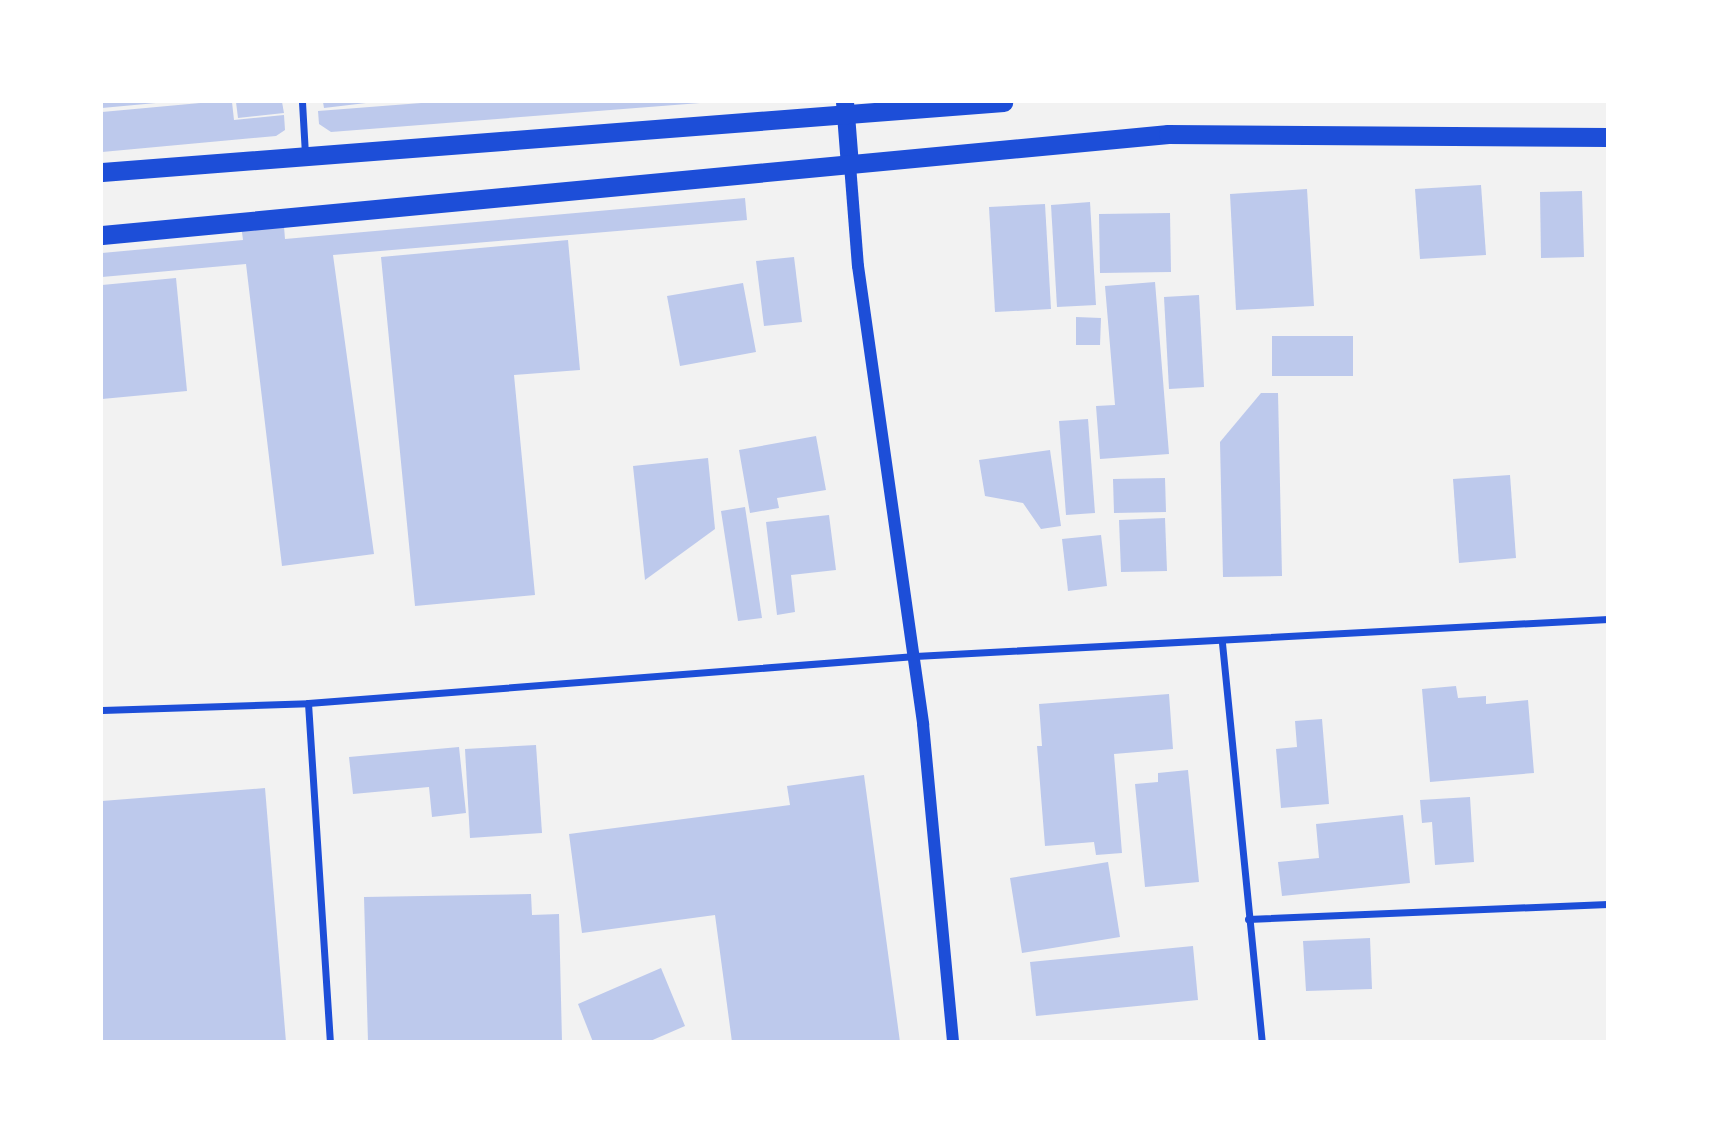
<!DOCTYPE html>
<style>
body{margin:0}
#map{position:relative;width:1709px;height:1143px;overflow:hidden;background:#f2f2f2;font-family:"Exo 2",sans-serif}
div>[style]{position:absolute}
.building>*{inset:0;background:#bdc9ec}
.minor>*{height:7px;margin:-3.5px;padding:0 3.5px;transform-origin:3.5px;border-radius:3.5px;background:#1d4ed8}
.tertiary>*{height:12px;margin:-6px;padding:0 6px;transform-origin:6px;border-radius:6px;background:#1d4ed8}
.primary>*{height:18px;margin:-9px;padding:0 9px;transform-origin:9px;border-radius:9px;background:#1d4ed8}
.trunk>*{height:19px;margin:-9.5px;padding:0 9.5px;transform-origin:9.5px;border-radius:9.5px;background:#1d4ed8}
span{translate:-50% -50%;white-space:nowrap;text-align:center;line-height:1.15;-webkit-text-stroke:5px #fff;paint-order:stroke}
.frame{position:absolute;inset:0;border:103px solid #fff;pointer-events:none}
</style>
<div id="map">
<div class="building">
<i style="clip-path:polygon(102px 102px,156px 102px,156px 103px,102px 108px)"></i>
<i style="clip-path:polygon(211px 102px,232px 102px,234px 120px,284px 115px,285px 130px,276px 136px,102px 152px,102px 112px)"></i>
<i style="clip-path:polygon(236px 102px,282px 102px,284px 113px,238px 118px)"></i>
<i style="clip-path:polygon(323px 102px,366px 102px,366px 103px,324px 108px)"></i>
<i style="clip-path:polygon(434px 102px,700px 102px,700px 103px,331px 132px,319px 124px,318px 111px)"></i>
<i style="clip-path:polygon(1481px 185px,1486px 255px,1420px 259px,1415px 189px)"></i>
<i style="clip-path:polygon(1307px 189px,1314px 306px,1236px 310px,1230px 194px)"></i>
<i style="clip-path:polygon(1582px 191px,1584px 257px,1541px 258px,1540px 192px)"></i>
<i style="clip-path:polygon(745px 198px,747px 220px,333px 255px,374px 554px,282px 566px,246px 264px,102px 277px,102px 253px,243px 240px,240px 217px,283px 214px,285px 239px)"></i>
<i style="clip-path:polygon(1090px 202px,1096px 305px,1057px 307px,1051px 205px)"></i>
<i style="clip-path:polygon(1045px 204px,1051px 309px,995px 312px,989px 207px)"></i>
<i style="clip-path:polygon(1170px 213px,1171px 272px,1100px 273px,1099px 214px)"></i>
<i style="clip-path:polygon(568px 240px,580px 370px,514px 375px,535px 595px,415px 606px,381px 257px)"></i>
<i style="clip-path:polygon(794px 257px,802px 322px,764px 326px,756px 261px)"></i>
<i style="clip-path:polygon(176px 278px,187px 391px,102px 399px,102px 285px)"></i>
<i style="clip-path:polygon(1155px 282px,1169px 454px,1100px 459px,1096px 406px,1115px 405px,1105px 286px)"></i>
<i style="clip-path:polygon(743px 283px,756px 352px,680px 366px,667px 296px)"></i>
<i style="clip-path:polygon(1199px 295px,1204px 387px,1169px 389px,1164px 297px)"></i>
<i style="clip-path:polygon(1076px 317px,1101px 318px,1100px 345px,1076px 345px)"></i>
<i style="clip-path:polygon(1272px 336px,1353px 336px,1353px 376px,1272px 376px)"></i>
<i style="clip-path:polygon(1261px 393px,1278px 393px,1282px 576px,1223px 577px,1220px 442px)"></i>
<i style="clip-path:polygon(1088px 419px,1095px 513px,1066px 515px,1059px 421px)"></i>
<i style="clip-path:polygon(816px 436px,826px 490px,777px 498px,779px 508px,750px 513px,739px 450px)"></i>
<i style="clip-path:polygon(1050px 450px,1061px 526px,1041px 529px,1023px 503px,985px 496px,979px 460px)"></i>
<i style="clip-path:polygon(708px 458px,715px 529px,645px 580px,633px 466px)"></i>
<i style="clip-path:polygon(1510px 475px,1516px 558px,1459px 563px,1453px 479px)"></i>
<i style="clip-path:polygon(1165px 478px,1166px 512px,1114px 513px,1113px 479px)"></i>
<i style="clip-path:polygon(745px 507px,762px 618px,738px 621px,721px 511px)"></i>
<i style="clip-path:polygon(829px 515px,836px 570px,791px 575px,795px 612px,777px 615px,766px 522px)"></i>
<i style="clip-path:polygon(1165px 518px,1167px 571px,1121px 572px,1119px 520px)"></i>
<i style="clip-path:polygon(1101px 535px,1107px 586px,1068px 591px,1062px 539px)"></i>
<i style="clip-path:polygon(1456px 686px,1458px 698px,1486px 696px,1486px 704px,1528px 700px,1534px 773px,1430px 782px,1422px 689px)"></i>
<i style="clip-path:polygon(1169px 694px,1173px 749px,1114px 754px,1122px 853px,1096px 855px,1094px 842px,1045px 846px,1037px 746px,1042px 746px,1039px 704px)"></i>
<i style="clip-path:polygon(1322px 719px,1329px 804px,1281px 808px,1276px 749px,1297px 747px,1295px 721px)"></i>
<i style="clip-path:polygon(536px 745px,542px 833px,470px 838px,465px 749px)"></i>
<i style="clip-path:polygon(459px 747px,466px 813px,432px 817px,429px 787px,353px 794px,349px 757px)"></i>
<i style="clip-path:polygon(1188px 770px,1199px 882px,1145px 887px,1135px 784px,1158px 782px,1158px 773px)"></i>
<i style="clip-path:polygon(864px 775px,900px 1042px,732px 1042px,715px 915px,582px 933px,569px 834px,790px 805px,787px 786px)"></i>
<i style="clip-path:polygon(265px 788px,286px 1042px,102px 1042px,102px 801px)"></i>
<i style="clip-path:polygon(1470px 797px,1474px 862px,1435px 865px,1432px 822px,1422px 823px,1420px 800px)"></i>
<i style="clip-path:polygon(1403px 815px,1410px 883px,1282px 896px,1278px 862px,1319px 858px,1316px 824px)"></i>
<i style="clip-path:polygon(1108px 862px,1120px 937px,1022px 953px,1010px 878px)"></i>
<i style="clip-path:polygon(531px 894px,532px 915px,559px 914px,562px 1042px,368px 1042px,364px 897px)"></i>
<i style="clip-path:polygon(1370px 938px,1372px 989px,1306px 991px,1303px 941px)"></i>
<i style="clip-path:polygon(1193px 946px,1198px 1000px,1036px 1016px,1030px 962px)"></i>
<i style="clip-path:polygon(661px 968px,685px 1026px,648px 1042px,593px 1042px,578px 1004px)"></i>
</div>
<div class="minor">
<i style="left:302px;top:102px;width:52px;rotate:86.7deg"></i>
<i style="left:1222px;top:643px;width:401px;rotate:84.3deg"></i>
<i style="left:308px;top:703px;width:340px;rotate:86.3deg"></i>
<i style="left:102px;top:710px;width:206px;rotate:-1.9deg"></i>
<i style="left:308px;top:703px;width:609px;rotate:-4.43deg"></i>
<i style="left:915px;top:656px;width:694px;rotate:-3.06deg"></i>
<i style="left:1248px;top:919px;width:360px;rotate:-2.4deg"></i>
</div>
<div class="tertiary">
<i style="left:850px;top:165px;width:101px;rotate:85.5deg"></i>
<i style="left:858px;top:266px;width:463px;rotate:81.9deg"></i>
<i style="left:923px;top:724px;width:319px;rotate:84.6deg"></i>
</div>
<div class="primary">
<i style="left:845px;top:102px;width:63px;rotate:85.5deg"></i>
</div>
<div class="trunk">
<i style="left:102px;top:172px;width:904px;rotate:-4.44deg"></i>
<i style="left:102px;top:235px;width:1071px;rotate:-5.41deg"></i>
<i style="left:1168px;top:134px;width:440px;rotate:0.4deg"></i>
</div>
<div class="frame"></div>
</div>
